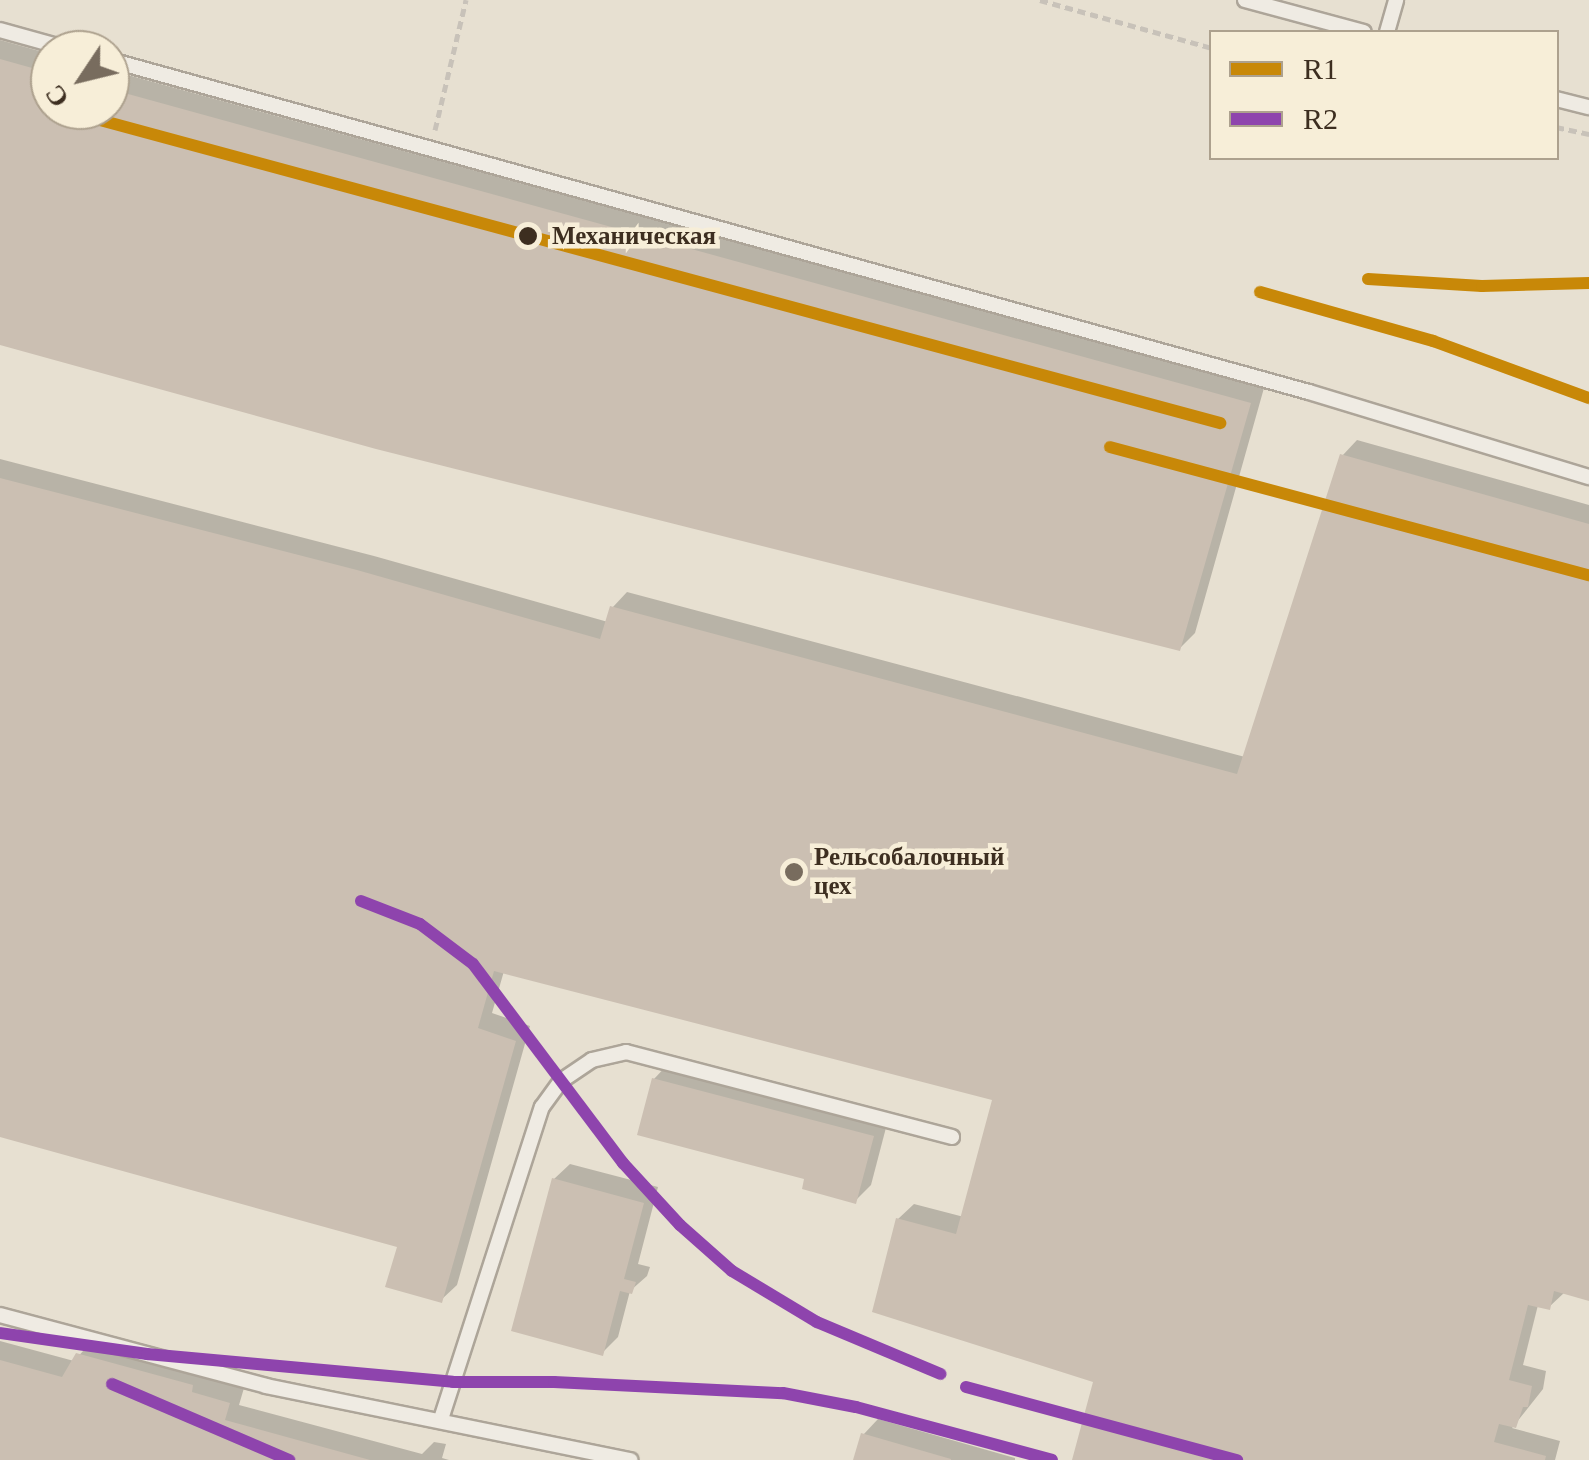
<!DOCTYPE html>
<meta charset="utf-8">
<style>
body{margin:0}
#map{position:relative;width:1589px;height:1460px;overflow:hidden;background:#e7e0d1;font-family:"Times New Roman",serif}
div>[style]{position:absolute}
.shadow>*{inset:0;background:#0003}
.building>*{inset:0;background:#cbbfb2}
.path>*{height:5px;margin-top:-2.5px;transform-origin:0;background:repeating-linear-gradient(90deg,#c8c2b9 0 8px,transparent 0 13px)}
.roads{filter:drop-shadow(2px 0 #ada599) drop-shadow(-2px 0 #ada599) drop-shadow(0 2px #ada599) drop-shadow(0 -2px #ada599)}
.lane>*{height:14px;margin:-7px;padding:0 7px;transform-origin:7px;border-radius:7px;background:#efebe3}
.rail-1>*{height:12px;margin:-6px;padding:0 6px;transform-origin:6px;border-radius:6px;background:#c88808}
.rail-2>*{height:12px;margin:-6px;padding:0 6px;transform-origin:6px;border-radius:6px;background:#8e44ad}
.dots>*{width:28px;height:28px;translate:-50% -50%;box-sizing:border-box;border:5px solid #f7eed8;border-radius:50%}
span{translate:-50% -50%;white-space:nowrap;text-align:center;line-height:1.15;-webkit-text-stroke:9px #f7eed8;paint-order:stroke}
.stop-label{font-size:25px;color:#3d2e20;font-weight:700}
.left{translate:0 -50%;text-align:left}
.poi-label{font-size:25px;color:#3d2e20;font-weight:700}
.legend{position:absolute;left:1209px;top:30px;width:350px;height:130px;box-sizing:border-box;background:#f7eed8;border:2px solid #ada18e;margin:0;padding:12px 18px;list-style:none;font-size:30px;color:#3d2e20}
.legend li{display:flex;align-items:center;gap:20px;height:50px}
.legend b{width:50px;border:2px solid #ada18e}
.north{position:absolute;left:30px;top:30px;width:100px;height:100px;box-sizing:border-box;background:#f7eed8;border:2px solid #ada18e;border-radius:50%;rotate:235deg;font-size:28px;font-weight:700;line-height:40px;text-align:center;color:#3d2e20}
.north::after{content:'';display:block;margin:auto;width:35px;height:45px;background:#786c5e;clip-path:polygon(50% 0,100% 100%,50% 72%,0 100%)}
</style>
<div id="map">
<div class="shadow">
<i style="clip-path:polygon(0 40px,50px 54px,50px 110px,110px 110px,110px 70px,1264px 388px,1195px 633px,1180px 648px,0 343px)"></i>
<i style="clip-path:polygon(1357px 440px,1589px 505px,1589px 1298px,1565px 1292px,1549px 1307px,1538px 1305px,1523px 1365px,1546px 1371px,1543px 1389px,1512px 1428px,1560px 1441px,1555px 1460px,1075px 1460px,1096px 1381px,898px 1219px,914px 1204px,964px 1217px,995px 1098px,504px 971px,492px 1013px,530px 1026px,457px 1285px,441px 1300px,400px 1245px,0 1135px,0 459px,374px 556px,608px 622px,612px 608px,627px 592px,1245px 757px,1342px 456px)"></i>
<i style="clip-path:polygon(669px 1063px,888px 1120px,871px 1185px,855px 1201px,807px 1177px,654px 1079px)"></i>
<i style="clip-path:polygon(570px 1164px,658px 1187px,638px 1264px,650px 1267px,647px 1276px,630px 1291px,618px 1337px,602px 1353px,554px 1179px)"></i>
<i style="clip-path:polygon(94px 1339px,207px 1369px,206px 1377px,244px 1388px,239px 1405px,422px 1454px,434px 1442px,446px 1444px,442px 1458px,449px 1460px,0 1460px,0 1341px,74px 1361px)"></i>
<i style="clip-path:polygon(878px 1419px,1015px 1458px,1015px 1460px,856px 1460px,863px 1435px)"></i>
</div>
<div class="building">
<i style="clip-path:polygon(0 59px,50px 73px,50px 110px,110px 110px,110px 89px,1251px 403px,1180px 651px,376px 449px,0 345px)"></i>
<i style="clip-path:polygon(1340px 454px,1589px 524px,1589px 1301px,1554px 1291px,1550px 1310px,1528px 1305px,1509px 1380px,1532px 1386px,1528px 1407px,1523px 1407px,1516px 1428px,1499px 1424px,1494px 1442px,1546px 1456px,1545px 1460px,1072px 1460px,1093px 1382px,872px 1312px,896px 1218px,956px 1234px,992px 1100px,494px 971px,478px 1028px,516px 1041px,442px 1303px,385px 1287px,397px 1247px,0 1137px,0 478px,357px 570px,600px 639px,610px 606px,1237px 774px)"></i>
<i style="clip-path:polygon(652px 1078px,874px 1136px,856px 1204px,802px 1189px,804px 1179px,637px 1135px)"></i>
<i style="clip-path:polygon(552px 1178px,644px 1203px,624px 1279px,636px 1282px,632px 1294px,620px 1291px,603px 1356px,511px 1331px)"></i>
<i style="clip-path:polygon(76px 1353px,193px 1385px,192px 1392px,230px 1403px,225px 1420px,370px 1460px,0 1460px,0 1360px,62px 1377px)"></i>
<i style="clip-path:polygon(861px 1433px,951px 1459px,951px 1460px,853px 1460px)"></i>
</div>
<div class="path">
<i style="left:1040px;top:0;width:179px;rotate:15.6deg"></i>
<i style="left:1556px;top:127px;width:34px;rotate:12deg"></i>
<i style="left:435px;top:130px;width:134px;rotate:-76.6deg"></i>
</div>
<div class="roads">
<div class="lane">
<i style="left:1245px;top:0;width:123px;rotate:15.1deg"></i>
<i style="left:0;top:30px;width:75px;rotate:15.5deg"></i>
<i style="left:1387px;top:32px;width:33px;rotate:-74deg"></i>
<i style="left:110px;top:60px;width:1244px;rotate:15.48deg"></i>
<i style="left:1309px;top:392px;width:293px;rotate:16.9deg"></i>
<i style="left:1556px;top:99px;width:34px;rotate:14deg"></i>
<i style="left:0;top:1315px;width:275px;rotate:14.9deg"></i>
<i style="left:266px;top:1386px;width:372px;rotate:11.5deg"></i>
<i style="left:441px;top:1419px;width:328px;rotate:-72.1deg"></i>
<i style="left:542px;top:1107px;width:32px;rotate:-54deg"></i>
<i style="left:561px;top:1081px;width:37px;rotate:-34deg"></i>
<i style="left:592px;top:1060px;width:35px;rotate:-13deg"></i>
<i style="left:626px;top:1052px;width:337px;rotate:14.6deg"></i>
</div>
</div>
<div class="rail-1">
<i style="left:63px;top:110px;width:1199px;rotate:15.14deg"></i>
<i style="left:1368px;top:279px;width:114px;rotate:3.5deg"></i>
<i style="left:1482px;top:286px;width:107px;rotate:-1.6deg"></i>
<i style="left:1260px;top:292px;width:180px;rotate:15.8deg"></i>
<i style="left:1433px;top:341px;width:166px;rotate:20.1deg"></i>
<i style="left:1110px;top:447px;width:496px;rotate:15deg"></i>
</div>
<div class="rail-2">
<i style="left:361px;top:901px;width:63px;rotate:21.3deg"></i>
<i style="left:420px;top:924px;width:66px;rotate:37deg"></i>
<i style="left:473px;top:964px;width:249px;rotate:53deg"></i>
<i style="left:623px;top:1163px;width:84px;rotate:47.4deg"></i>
<i style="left:680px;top:1225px;width:69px;rotate:41.5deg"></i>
<i style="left:732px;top:1271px;width:99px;rotate:31deg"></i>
<i style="left:817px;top:1322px;width:134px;rotate:22.8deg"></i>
<i style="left:0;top:1333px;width:148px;rotate:8.1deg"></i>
<i style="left:147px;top:1354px;width:307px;rotate:5.2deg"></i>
<i style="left:453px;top:1382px;width:101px"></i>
<i style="left:554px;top:1382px;width:229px;rotate:2.8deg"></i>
<i style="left:783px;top:1393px;width:74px;rotate:10.9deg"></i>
<i style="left:856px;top:1407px;width:203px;rotate:15.1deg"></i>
<i style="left:112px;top:1384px;width:193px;rotate:23.2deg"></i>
<i style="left:966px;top:1387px;width:281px;rotate:15.1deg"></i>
</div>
<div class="dots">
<i style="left:528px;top:236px;background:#3d2e20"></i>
<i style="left:794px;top:872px;background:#786c5e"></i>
</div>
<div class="stop-label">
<span class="left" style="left:552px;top:236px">Механическая</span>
</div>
<div class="poi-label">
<span class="left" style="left:814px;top:872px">Рельсобалочный<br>цех</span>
</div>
<ul class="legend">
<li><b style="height:12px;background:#c88808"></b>R1</li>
<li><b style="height:12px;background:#8e44ad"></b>R2</li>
</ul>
<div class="north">С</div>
</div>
